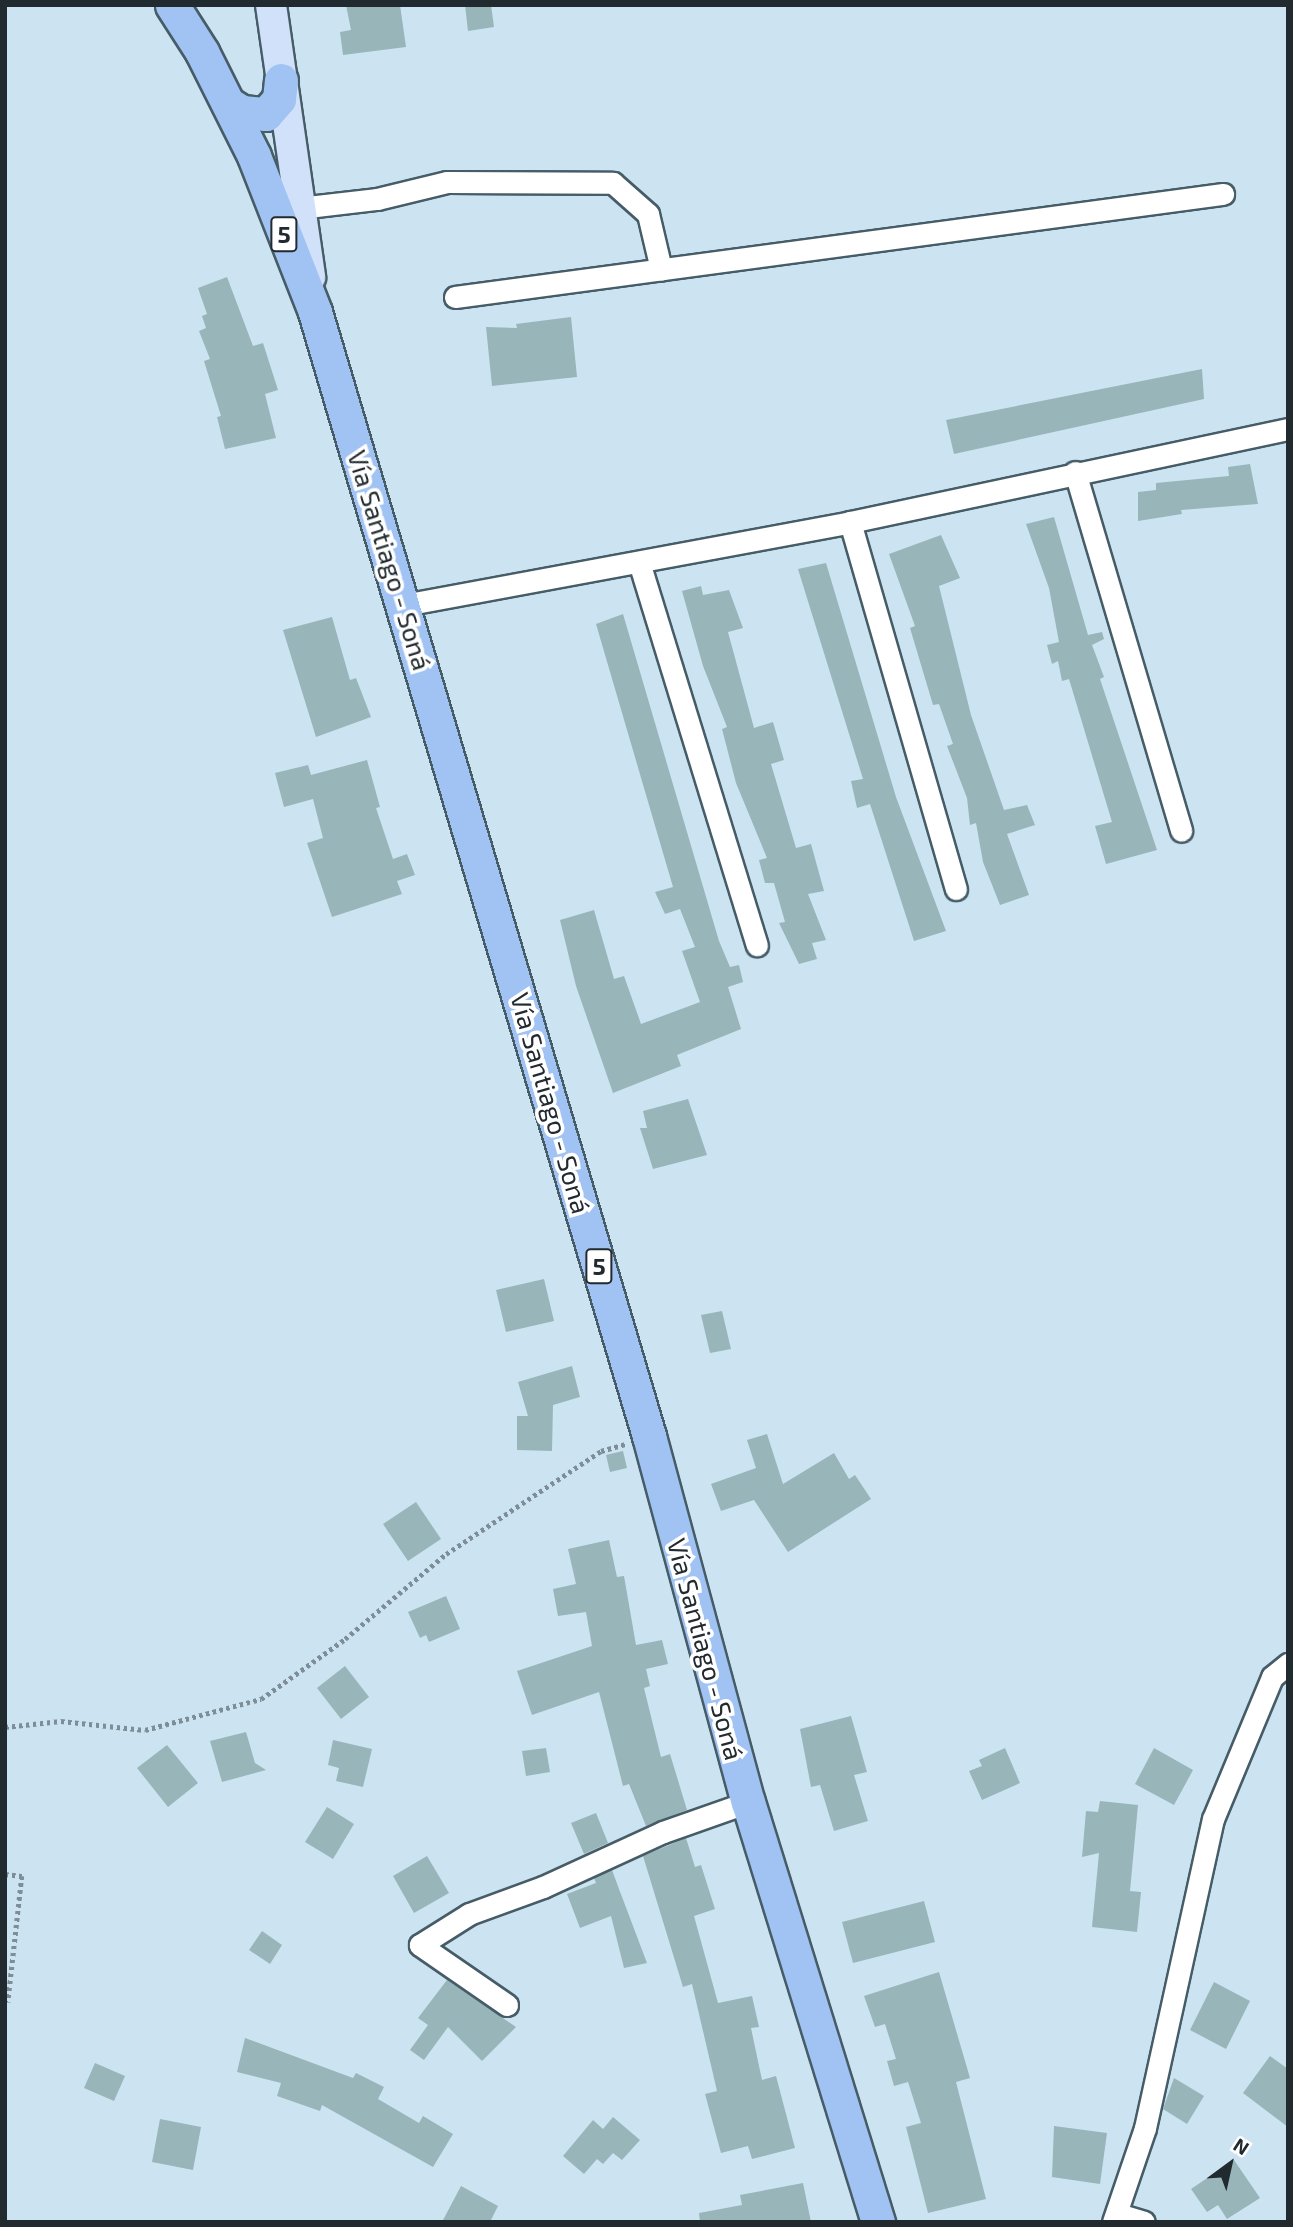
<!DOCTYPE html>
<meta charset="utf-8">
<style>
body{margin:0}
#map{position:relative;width:1293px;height:2227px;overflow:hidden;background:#cce4f2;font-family:"Exo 2",sans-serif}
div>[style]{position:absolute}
.building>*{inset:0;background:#98b5b9}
.path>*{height:4.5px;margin-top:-2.25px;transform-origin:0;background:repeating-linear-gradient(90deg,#7d8e98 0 3.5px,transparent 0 7px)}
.roads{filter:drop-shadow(2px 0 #465c67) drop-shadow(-2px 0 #465c67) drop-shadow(0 2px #465c67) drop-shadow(0 -2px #465c67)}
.street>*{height:21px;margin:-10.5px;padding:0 10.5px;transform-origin:10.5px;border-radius:10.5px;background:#fff}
.secondary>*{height:30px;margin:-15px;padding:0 15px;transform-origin:15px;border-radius:15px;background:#d0e1f9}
.primary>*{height:33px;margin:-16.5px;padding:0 16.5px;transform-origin:16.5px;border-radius:16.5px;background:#a1c3f4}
span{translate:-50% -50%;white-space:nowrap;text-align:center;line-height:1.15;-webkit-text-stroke:7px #fff;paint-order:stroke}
.shield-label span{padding:2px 5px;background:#fff;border:2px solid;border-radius:5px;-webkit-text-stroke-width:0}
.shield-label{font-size:24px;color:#212a2f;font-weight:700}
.street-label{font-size:26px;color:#212a2f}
.frame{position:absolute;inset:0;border:7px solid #212a2f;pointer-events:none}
.north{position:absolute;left:1195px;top:2129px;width:70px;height:70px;-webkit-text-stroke:5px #fff;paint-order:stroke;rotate:33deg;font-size:19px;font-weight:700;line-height:28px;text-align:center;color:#212a2f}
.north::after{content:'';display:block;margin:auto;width:24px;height:32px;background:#212a2f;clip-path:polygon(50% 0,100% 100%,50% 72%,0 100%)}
</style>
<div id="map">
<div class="building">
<i style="clip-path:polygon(346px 5px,400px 5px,406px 47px,343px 55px,340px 32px,351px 30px)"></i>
<i style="clip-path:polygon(465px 5px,491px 5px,494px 27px,468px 31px)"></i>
<i style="clip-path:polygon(227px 277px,253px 346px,263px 343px,278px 390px,265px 394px,276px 438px,225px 449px,217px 417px,221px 416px,204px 361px,210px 359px,199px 331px,206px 328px,202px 316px,207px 314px,198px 288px)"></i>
<i style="clip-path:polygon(571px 317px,577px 377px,492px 386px,486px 327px,517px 328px,516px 324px)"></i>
<i style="clip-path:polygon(1202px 369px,1204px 399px,954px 454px,946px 420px)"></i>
<i style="clip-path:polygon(1250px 464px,1258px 504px,1181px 510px,1182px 514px,1138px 521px,1138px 492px,1156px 490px,1156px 483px,1229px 476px,1228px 467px)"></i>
<i style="clip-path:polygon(1054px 517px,1088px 635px,1102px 632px,1104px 639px,1092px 645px,1104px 677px,1100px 679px,1157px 850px,1106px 864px,1095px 826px,1112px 822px,1069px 679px,1062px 681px,1058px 661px,1052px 664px,1047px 645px,1059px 642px,1049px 588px,1026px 524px)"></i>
<i style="clip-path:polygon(941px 535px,960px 578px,939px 586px,971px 715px,1004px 810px,1027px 805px,1035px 825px,1007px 834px,1029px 895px,1000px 905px,983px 862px,976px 823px,970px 825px,967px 798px,947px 746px,953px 744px,939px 704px,933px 705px,910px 628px,915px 626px,889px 554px)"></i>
<i style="clip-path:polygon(826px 563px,896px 797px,946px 931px,914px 941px,870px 804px,857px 808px,851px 781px,863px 779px,798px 569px)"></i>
<i style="clip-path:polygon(701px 586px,703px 595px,729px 590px,743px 628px,728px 632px,754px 728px,773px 722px,784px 760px,771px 764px,796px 848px,811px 844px,824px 891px,808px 894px,826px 940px,812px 943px,817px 959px,799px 964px,779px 923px,785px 922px,774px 883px,765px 883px,759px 860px,767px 858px,736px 783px,722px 729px,727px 727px,703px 666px,682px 591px)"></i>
<i style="clip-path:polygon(623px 614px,719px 941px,730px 967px,739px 965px,743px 982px,728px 987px,741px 1029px,677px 1055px,681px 1066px,613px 1093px,576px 986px,560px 920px,594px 910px,614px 979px,624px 976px,641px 1024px,700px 1002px,682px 951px,695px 947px,680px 909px,665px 914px,655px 892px,673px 887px,596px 624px)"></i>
<i style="clip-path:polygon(332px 617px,350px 680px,356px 678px,371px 717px,316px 737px,283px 630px)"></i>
<i style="clip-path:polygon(367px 760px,380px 807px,376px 808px,393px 859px,407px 854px,415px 875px,397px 881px,402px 894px,332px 917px,307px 843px,323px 838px,313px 799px,284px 807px,275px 773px,308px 765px,311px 775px)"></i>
<i style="clip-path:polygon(688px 1099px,707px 1155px,653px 1169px,640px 1128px,647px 1128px,643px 1111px)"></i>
<i style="clip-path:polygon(544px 1279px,554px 1321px,506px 1332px,496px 1290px)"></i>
<i style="clip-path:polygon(722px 1311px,731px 1349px,710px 1353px,701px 1315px)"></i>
<i style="clip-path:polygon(572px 1366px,580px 1397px,553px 1405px,552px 1451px,517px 1450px,517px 1416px,528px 1416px,518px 1382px)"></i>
<i style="clip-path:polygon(767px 1434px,783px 1484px,834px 1453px,849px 1479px,855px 1475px,871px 1499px,788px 1552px,754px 1500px,721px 1511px,711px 1484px,756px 1468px,747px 1440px)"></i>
<i style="clip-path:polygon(623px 1451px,627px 1468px,610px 1472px,606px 1455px)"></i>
<i style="clip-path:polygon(416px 1502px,441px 1539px,408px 1561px,383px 1524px)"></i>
<i style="clip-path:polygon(609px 1540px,617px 1577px,624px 1576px,636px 1645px,662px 1640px,668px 1664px,646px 1669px,650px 1686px,644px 1688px,661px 1757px,670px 1754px,687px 1810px,646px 1826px,629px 1784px,623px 1786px,599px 1692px,532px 1715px,517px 1671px,592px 1646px,586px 1612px,558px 1616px,553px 1589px,576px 1584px,568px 1549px)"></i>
<i style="clip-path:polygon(446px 1596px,460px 1629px,429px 1642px,426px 1635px,420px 1638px,408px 1612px)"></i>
<i style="clip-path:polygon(345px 1666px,369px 1697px,341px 1719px,317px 1688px)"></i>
<i style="clip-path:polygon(851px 1716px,867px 1772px,854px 1775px,868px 1821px,834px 1831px,820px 1785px,811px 1787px,800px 1729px)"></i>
<i style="clip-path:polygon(246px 1732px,255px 1763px,266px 1770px,222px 1782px,210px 1741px)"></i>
<i style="clip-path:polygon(333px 1740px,372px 1749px,363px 1787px,336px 1781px,339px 1768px,328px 1765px)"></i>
<i style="clip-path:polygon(167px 1745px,198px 1783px,168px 1807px,137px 1768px)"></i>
<i style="clip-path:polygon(546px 1748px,550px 1772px,526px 1776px,522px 1751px)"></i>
<i style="clip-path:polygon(1005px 1748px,1020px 1783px,982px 1800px,969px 1771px,982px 1766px,979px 1760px)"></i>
<i style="clip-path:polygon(1154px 1748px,1193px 1770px,1174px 1805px,1135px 1784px)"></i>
<i style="clip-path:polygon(1100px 1801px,1138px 1805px,1130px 1891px,1141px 1892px,1137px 1932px,1092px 1927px,1099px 1853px,1082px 1857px,1086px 1811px,1098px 1812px)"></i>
<i style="clip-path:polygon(327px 1807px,354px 1824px,333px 1859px,305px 1842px)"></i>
<i style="clip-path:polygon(596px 1813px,608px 1843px,584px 1854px,571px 1823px)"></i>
<i style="clip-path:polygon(686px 1838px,695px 1867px,701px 1865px,715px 1909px,694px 1916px,718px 2003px,752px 1996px,759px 2027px,751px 2028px,762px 2080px,776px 2076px,795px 2148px,752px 2159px,748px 2146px,721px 2153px,705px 2094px,717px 2091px,692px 1984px,683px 1987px,643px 1856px)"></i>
<i style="clip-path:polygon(427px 1856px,449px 1893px,414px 1913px,393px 1876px)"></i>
<i style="clip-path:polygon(612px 1870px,619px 1889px,647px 1963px,624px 1968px,611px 1916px,580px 1928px,567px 1894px,596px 1883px,594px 1878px)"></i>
<i style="clip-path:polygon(924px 1901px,935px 1942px,853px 1963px,842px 1922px)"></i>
<i style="clip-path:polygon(262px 1931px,282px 1945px,270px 1964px,249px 1950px)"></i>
<i style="clip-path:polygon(939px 1972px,970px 2078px,956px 2082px,986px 2199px,928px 2213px,906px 2127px,921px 2123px,908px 2082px,894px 2086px,887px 2061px,896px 2059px,885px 2024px,875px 2027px,864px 1996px)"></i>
<i style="clip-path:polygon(447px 1980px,516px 2027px,482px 2061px,448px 2027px,424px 2060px,410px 2050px,428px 2025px,418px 2018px)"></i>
<i style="clip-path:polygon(1214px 1982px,1250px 2001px,1226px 2049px,1190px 2030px)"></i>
<i style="clip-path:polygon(245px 2038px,353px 2078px,356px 2073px,384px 2087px,378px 2099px,419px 2123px,423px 2116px,453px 2134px,433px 2167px,322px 2105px,320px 2111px,277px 2096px,281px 2083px,237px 2072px)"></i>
<i style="clip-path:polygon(1270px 2056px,1288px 2069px,1288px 2127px,1243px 2093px)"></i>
<i style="clip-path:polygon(95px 2063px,125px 2076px,114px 2101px,84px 2088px)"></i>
<i style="clip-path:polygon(1174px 2078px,1204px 2096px,1187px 2124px,1163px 2109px)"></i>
<i style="clip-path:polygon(613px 2117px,640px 2140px,622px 2160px,613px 2153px,603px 2164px,597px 2159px,584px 2174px,563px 2156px,593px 2120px,603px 2129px)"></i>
<i style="clip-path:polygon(160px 2119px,201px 2127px,193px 2170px,152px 2162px)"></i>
<i style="clip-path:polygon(1054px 2126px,1107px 2133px,1100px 2184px,1052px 2177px)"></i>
<i style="clip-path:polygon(1234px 2160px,1260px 2198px,1227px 2219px,1218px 2205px,1207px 2212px,1191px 2189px)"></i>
<i style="clip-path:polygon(803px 2183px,811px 2222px,700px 2222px,699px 2213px,742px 2205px,740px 2195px)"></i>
<i style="clip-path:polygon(461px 2186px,498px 2206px,490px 2222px,442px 2222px)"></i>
</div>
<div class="path">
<i style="left:5px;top:1727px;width:56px;rotate:-6.1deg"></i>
<i style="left:61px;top:1721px;width:84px;rotate:6.1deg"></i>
<i style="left:145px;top:1730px;width:120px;rotate:-15deg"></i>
<i style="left:261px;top:1699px;width:103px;rotate:-35.5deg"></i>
<i style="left:345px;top:1639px;width:132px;rotate:-40.1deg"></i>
<i style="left:446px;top:1554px;width:186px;rotate:-33.6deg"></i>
<i style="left:601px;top:1451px;width:25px;rotate:-16deg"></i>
<i style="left:5px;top:1874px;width:17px;rotate:7deg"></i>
<i style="left:22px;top:1876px;width:127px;rotate:96.3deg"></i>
</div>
<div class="roads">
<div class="street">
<i style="left:299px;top:208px;width:79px;rotate:-6.6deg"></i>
<i style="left:377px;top:199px;width:72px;rotate:-13.7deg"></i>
<i style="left:447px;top:182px;width:166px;rotate:0.3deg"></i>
<i style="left:613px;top:183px;width:47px;rotate:41.5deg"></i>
<i style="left:648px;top:214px;width:57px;rotate:76.7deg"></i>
<i style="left:455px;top:297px;width:775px;rotate:-7.64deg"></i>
<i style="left:1075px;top:472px;width:374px;rotate:73.5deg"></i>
<i style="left:850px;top:522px;width:382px;rotate:73.9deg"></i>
<i style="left:639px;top:562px;width:401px;rotate:72.9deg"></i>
<i style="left:404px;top:605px;width:454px;rotate:-10.5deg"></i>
<i style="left:850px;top:522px;width:448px;rotate:-12deg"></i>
<i style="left:507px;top:2005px;width:106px;rotate:-145.4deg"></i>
<i style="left:420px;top:1945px;width:58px;rotate:-32.3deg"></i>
<i style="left:469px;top:1914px;width:79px;rotate:-20deg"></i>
<i style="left:543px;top:1887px;width:132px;rotate:-24.6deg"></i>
<i style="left:663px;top:1832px;width:90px;rotate:-19.4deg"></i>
<i style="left:1118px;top:2214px;width:27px;rotate:17deg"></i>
<i style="left:1113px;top:2222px;width:99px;rotate:-71.2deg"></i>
<i style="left:1145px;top:2128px;width:316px;rotate:-77.6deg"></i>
<i style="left:1213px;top:1819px;width:154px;rotate:-67.4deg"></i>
<i style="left:1272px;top:1677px;width:21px;rotate:-39deg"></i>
</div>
<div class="secondary">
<i style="left:271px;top:5px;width:275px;rotate:81.8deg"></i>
</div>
<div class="primary">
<i style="left:172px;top:5px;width:56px;rotate:57.4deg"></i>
<i style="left:202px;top:52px;width:116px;rotate:63.4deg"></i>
<i style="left:254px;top:156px;width:168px;rotate:68.6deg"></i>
<i style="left:315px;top:312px;width:1173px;rotate:73.45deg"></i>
<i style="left:649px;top:1436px;width:379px;rotate:74.9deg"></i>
<i style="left:748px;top:1802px;width:440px;rotate:72.8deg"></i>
<i style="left:229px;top:104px;width:15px;rotate:32deg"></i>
<i style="left:242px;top:112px;width:24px;rotate:5deg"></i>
<i style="left:266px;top:114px;width:20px;rotate:-49deg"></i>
<i style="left:279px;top:99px;width:19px;rotate:-84deg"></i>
</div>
</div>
<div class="shield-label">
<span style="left:284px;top:234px">5</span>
<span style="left:599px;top:1266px">5</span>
</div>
<div class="street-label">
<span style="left:390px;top:560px;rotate:73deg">Vía Santiago - Soná</span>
<span style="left:551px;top:1103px;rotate:74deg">Vía Santiago - Soná</span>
<span style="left:706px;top:1649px;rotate:75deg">Vía Santiago - Soná</span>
</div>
<div class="frame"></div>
<div class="north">N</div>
</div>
